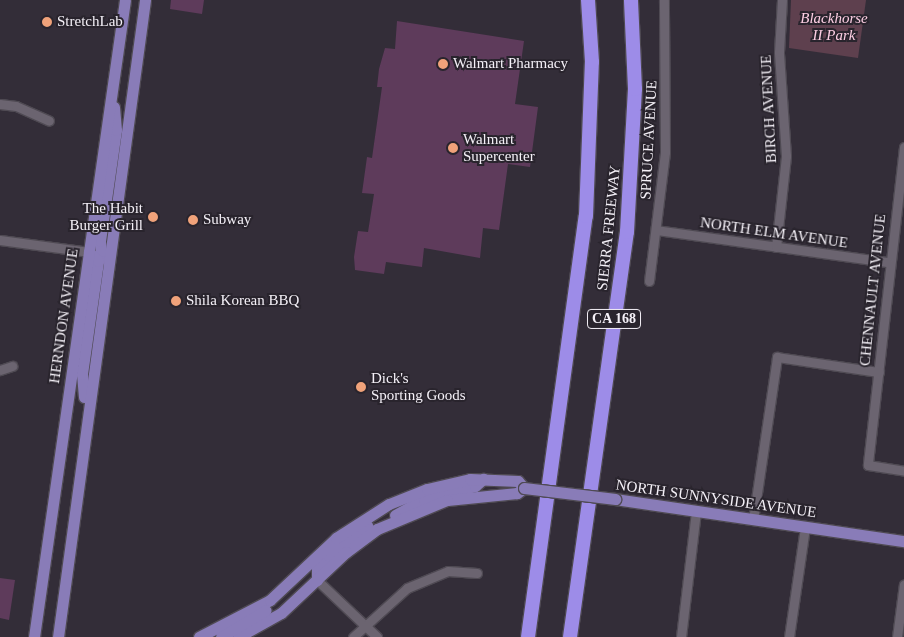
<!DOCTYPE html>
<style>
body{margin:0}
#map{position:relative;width:904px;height:637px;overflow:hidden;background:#332d38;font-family:"Times New Roman",serif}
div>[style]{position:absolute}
.green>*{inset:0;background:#5e404e}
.building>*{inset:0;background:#5e3b5b}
.roads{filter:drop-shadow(1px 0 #4f4a53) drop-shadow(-1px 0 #4f4a53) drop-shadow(0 1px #4f4a53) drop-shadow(0 -1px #4f4a53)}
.minor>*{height:9px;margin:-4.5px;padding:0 4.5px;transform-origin:4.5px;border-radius:4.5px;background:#6b6470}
.major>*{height:11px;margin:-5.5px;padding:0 5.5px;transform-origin:5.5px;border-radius:5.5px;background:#897cb8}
.highway>*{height:14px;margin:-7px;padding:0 7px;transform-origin:7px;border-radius:7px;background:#9d8ce8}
.bridges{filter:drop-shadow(1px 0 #4f4a53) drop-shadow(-1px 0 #4f4a53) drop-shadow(0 1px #4f4a53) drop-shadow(0 -1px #4f4a53)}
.major-bridge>*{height:11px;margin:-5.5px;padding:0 5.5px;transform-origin:5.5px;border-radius:5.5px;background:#897cb8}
.dots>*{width:14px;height:14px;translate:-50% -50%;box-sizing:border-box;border:2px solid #29242d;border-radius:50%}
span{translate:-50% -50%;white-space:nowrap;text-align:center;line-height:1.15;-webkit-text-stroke:4px #29242d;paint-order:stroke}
.shield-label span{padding:1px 4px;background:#29242d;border:1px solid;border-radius:4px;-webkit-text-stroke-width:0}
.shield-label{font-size:14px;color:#f4f0f7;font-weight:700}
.park-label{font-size:15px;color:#fdcee3;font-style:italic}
.poi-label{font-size:15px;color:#f4f0f7}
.left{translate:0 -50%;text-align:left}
.right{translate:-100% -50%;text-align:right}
.street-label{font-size:15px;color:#f4f0f7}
</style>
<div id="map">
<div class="green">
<i style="clip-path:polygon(791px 0,866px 0,858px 58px,789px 48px)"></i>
</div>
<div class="building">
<i style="clip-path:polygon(171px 0,204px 0,202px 14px,170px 9px)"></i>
<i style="clip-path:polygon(397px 21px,524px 41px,515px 104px,538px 107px,530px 167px,508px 164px,499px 230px,483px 228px,480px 258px,424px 248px,422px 267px,386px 262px,384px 274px,355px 270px,354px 257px,358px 231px,368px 232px,374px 194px,362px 193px,367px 157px,372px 158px,382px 87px,377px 87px,379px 69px,385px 48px,395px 49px)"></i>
<i style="clip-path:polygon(0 578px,15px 580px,9px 620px,0 618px)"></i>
</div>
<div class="roads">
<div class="minor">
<i style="left:0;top:104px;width:16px;rotate:7deg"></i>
<i style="left:16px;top:106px;width:36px;rotate:24deg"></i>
<i style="left:904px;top:147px;width:320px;rotate:96.5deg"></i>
<i style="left:868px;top:465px;width:36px;rotate:9deg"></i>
<i style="left:656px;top:230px;width:234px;rotate:7.9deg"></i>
<i style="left:0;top:240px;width:90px;rotate:7.7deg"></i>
<i style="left:776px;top:247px;width:92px;rotate:-83.7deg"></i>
<i style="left:786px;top:156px;width:104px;rotate:-93.9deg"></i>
<i style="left:779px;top:52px;width:52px;rotate:-86.7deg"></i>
<i style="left:649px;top:281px;width:130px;rotate:-82.9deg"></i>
<i style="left:665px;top:152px;width:152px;rotate:-90.4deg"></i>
<i style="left:0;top:370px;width:13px;rotate:-18deg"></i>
<i style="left:753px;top:520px;width:165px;rotate:-81.6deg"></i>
<i style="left:777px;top:357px;width:103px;rotate:8.4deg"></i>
<i style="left:317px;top:580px;width:83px;rotate:43.5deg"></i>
<i style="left:353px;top:637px;width:73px;rotate:-42.2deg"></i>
<i style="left:407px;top:588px;width:44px;rotate:-22.5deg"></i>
<i style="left:448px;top:571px;width:29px;rotate:4deg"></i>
<i style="left:681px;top:637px;width:127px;rotate:-83.2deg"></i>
<i style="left:789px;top:637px;width:111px;rotate:-81.7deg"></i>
<i style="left:897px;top:637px;width:53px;rotate:-82.5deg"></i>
</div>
<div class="major">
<i style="left:109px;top:260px;width:12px;rotate:-132deg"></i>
<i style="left:101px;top:251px;width:10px;rotate:-96deg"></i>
<i style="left:100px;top:241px;width:112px;rotate:-81.8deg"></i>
<i style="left:116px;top:130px;width:23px;rotate:-95deg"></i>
<i style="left:84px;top:397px;width:23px;rotate:-95deg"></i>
<i style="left:82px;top:374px;width:114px;rotate:-81.9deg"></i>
<i style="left:98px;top:261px;width:13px;rotate:-135deg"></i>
<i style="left:615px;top:499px;width:292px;rotate:8.3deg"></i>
<i style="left:395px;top:515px;width:33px;rotate:-29deg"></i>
<i style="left:424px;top:499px;width:53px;rotate:-14.3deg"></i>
<i style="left:475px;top:486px;width:11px;rotate:-41deg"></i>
<i style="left:317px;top:580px;width:12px;rotate:-90deg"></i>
<i style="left:317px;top:568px;width:17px;rotate:-50deg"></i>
<i style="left:328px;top:555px;width:49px;rotate:-36.6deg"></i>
<i style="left:34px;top:637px;width:643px;rotate:-81.87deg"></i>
<i style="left:58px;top:637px;width:643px;rotate:-82.22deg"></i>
<i style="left:199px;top:637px;width:80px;rotate:-27.5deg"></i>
<i style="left:270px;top:600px;width:91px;rotate:-43.2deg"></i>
<i style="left:336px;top:538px;width:63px;rotate:-32.7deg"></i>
<i style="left:389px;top:504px;width:41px;rotate:-21.5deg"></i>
<i style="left:427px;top:489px;width:44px;rotate:-13.1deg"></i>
<i style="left:470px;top:479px;width:48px;rotate:2.4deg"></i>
<i style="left:518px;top:481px;width:9px;rotate:49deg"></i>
<i style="left:524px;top:488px;width:9px;rotate:144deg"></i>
<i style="left:517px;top:493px;width:70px;rotate:174.3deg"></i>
<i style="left:447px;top:500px;width:76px;rotate:157.5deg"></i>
<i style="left:377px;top:529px;width:39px;rotate:143deg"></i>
<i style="left:346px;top:552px;width:89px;rotate:136.8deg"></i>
<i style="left:281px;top:613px;width:49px;rotate:150.8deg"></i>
<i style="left:221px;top:637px;width:52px;rotate:-31deg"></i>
</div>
<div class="highway">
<i style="left:528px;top:637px;width:425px;rotate:-82.2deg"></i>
<i style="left:586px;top:216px;width:154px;rotate:-87.8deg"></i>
<i style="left:592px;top:62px;width:62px;rotate:-93.7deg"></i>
<i style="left:570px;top:637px;width:409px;rotate:-82deg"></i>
<i style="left:627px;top:232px;width:143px;rotate:-86.8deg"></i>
<i style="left:635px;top:89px;width:89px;rotate:-92.6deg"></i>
</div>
</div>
<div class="bridges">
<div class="major-bridge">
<i style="left:524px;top:488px;width:92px;rotate:6.9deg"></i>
</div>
</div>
<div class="dots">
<i style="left:47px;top:22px;background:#f0a27a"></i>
<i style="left:443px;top:64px;background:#f0a27a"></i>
<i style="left:453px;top:148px;background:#f0a27a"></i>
<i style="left:153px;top:217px;background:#f0a27a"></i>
<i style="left:193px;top:220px;background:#f0a27a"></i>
<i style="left:176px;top:301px;background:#f0a27a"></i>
<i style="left:361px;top:387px;background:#f0a27a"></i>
</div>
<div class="shield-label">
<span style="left:614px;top:319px">CA 168</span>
</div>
<div class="park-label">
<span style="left:834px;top:27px">Blackhorse<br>II Park</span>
</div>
<div class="poi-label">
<span class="left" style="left:57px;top:22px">StretchLab</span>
<span class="left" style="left:453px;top:64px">Walmart Pharmacy</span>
<span class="left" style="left:463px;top:148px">Walmart<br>Supercenter</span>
<span class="right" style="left:143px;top:217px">The Habit<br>Burger Grill</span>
<span class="left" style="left:203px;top:220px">Subway</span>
<span class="left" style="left:186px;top:301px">Shila Korean BBQ</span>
<span class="left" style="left:371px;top:387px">Dick's<br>Sporting Goods</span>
</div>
<div class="street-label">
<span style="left:769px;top:109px;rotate:-93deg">BIRCH AVENUE</span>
<span style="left:649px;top:140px;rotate:-87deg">SPRUCE AVENUE</span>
<span style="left:609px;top:228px;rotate:-84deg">SIERRA FREEWAY</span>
<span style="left:774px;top:233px;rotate:8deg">NORTH ELM AVENUE</span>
<span style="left:873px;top:290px;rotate:-84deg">CHENNAULT AVENUE</span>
<span style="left:64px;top:316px;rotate:-82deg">HERNDON AVENUE</span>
<span style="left:716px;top:499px;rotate:8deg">NORTH SUNNYSIDE AVENUE</span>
</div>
</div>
